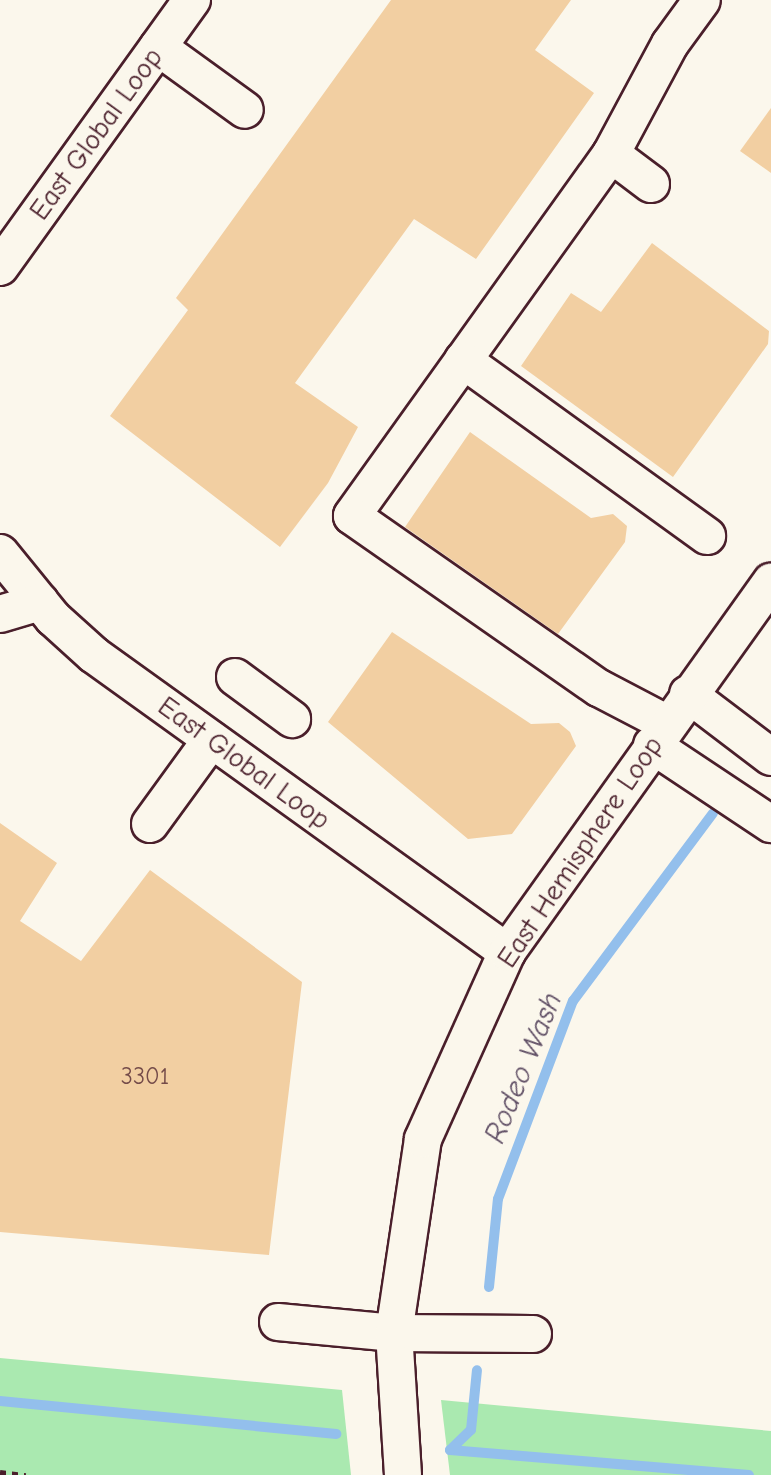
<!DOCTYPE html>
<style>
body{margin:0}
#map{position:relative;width:771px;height:1475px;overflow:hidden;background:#fbf7ec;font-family:"Comic Neue",sans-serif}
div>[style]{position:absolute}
.green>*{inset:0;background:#aae9b0}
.stream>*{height:10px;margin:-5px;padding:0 5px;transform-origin:5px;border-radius:5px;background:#93bfec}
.building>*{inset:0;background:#f2cfa2}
.path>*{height:5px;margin-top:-2.5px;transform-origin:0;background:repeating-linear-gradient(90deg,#4a1f2b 0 6px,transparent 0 12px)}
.roads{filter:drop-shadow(2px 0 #4a1f2b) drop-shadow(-2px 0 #4a1f2b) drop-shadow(0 2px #4a1f2b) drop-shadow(0 -2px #4a1f2b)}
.minor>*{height:36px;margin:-18px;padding:0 18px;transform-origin:18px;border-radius:18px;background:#fbf7ec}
span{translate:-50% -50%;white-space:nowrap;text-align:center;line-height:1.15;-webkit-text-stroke:6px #fbf7ec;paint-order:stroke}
.number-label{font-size:24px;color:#744b49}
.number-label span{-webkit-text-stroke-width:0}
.street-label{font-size:28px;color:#4a1f2b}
.water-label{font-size:30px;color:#604f65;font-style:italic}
</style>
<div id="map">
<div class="green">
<i style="clip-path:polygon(0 1358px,342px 1390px,351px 1475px,0 1475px)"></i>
<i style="clip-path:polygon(441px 1400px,771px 1431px,771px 1475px,450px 1475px)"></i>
</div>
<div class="stream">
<i style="left:489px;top:1287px;width:88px;rotate:-84.2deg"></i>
<i style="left:498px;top:1199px;width:212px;rotate:-69.3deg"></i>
<i style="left:573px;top:1001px;width:234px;rotate:-53.3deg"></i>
<i style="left:0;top:1401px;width:338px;rotate:5.6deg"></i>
<i style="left:450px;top:1450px;width:300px;rotate:4.8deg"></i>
<i style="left:450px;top:1450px;width:29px;rotate:-44deg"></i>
<i style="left:471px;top:1430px;width:60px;rotate:-84.3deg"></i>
</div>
<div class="building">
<i style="clip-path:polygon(391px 0,571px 0,535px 50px,594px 93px,476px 259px,414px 219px,295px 383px,358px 427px,328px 483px,280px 547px,110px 416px,188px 310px,176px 298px)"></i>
<i style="clip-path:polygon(771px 108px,771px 173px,740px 151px)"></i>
<i style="clip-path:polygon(652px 243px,769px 331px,768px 344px,673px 477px,521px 366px,571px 293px,601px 312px)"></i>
<i style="clip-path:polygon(470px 432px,591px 518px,613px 514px,627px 526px,625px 542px,558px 634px,405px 527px)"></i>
<i style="clip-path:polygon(392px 632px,531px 724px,559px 723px,570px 732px,576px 746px,512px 834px,468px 839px,328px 722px)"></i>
<i style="clip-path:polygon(0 823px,57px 863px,20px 921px,81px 961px,150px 870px,302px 982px,269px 1255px,0 1232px)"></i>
</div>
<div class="path">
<i style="left:0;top:1472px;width:26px;rotate:7deg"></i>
</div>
<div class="roads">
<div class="minor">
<i style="left:158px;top:47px;width:107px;rotate:35.9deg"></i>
<i style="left:611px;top:154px;width:125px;rotate:-61.8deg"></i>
<i style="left:670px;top:44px;width:54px;rotate:-54deg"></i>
<i style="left:651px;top:184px;width:50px;rotate:-143.1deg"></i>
<i style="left:611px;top:154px;width:445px;rotate:125.6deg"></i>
<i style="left:352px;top:516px;width:301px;rotate:34.9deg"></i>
<i style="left:599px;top:688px;width:78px;rotate:27.6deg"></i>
<i style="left:0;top:267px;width:329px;rotate:-54.3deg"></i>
<i style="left:463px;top:360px;width:301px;rotate:35.8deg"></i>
<i style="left:0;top:553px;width:84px;rotate:50.8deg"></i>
<i style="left:53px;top:618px;width:55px;rotate:42.1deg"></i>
<i style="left:94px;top:655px;width:509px;rotate:35.72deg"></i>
<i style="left:0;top:614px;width:42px;rotate:-16.7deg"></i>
<i style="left:235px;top:677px;width:71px;rotate:36.4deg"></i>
<i style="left:688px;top:694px;width:104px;rotate:37.2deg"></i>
<i style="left:652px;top:745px;width:143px;rotate:33.6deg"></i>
<i style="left:150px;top:824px;width:104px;rotate:-54deg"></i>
<i style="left:278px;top:1322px;width:117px;rotate:5.4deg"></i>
<i style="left:394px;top:1333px;width:139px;rotate:0.4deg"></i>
<i style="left:403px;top:1475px;width:142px;rotate:-93.6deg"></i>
<i style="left:394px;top:1333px;width:196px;rotate:-81.5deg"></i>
<i style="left:423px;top:1139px;width:205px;rotate:-65.8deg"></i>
<i style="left:507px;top:952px;width:455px;rotate:-54.5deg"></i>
</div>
</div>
<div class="number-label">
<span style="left:145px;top:1077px">3301</span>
</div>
<div class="street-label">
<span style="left:96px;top:134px;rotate:-54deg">East Global Loop</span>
<span style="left:244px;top:763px;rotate:36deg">East Global Loop</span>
<span style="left:580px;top:852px;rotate:-56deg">East Hemisphere Loop</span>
</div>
<div class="water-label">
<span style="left:524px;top:1068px;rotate:-68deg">Rodeo Wash</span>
</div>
</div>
